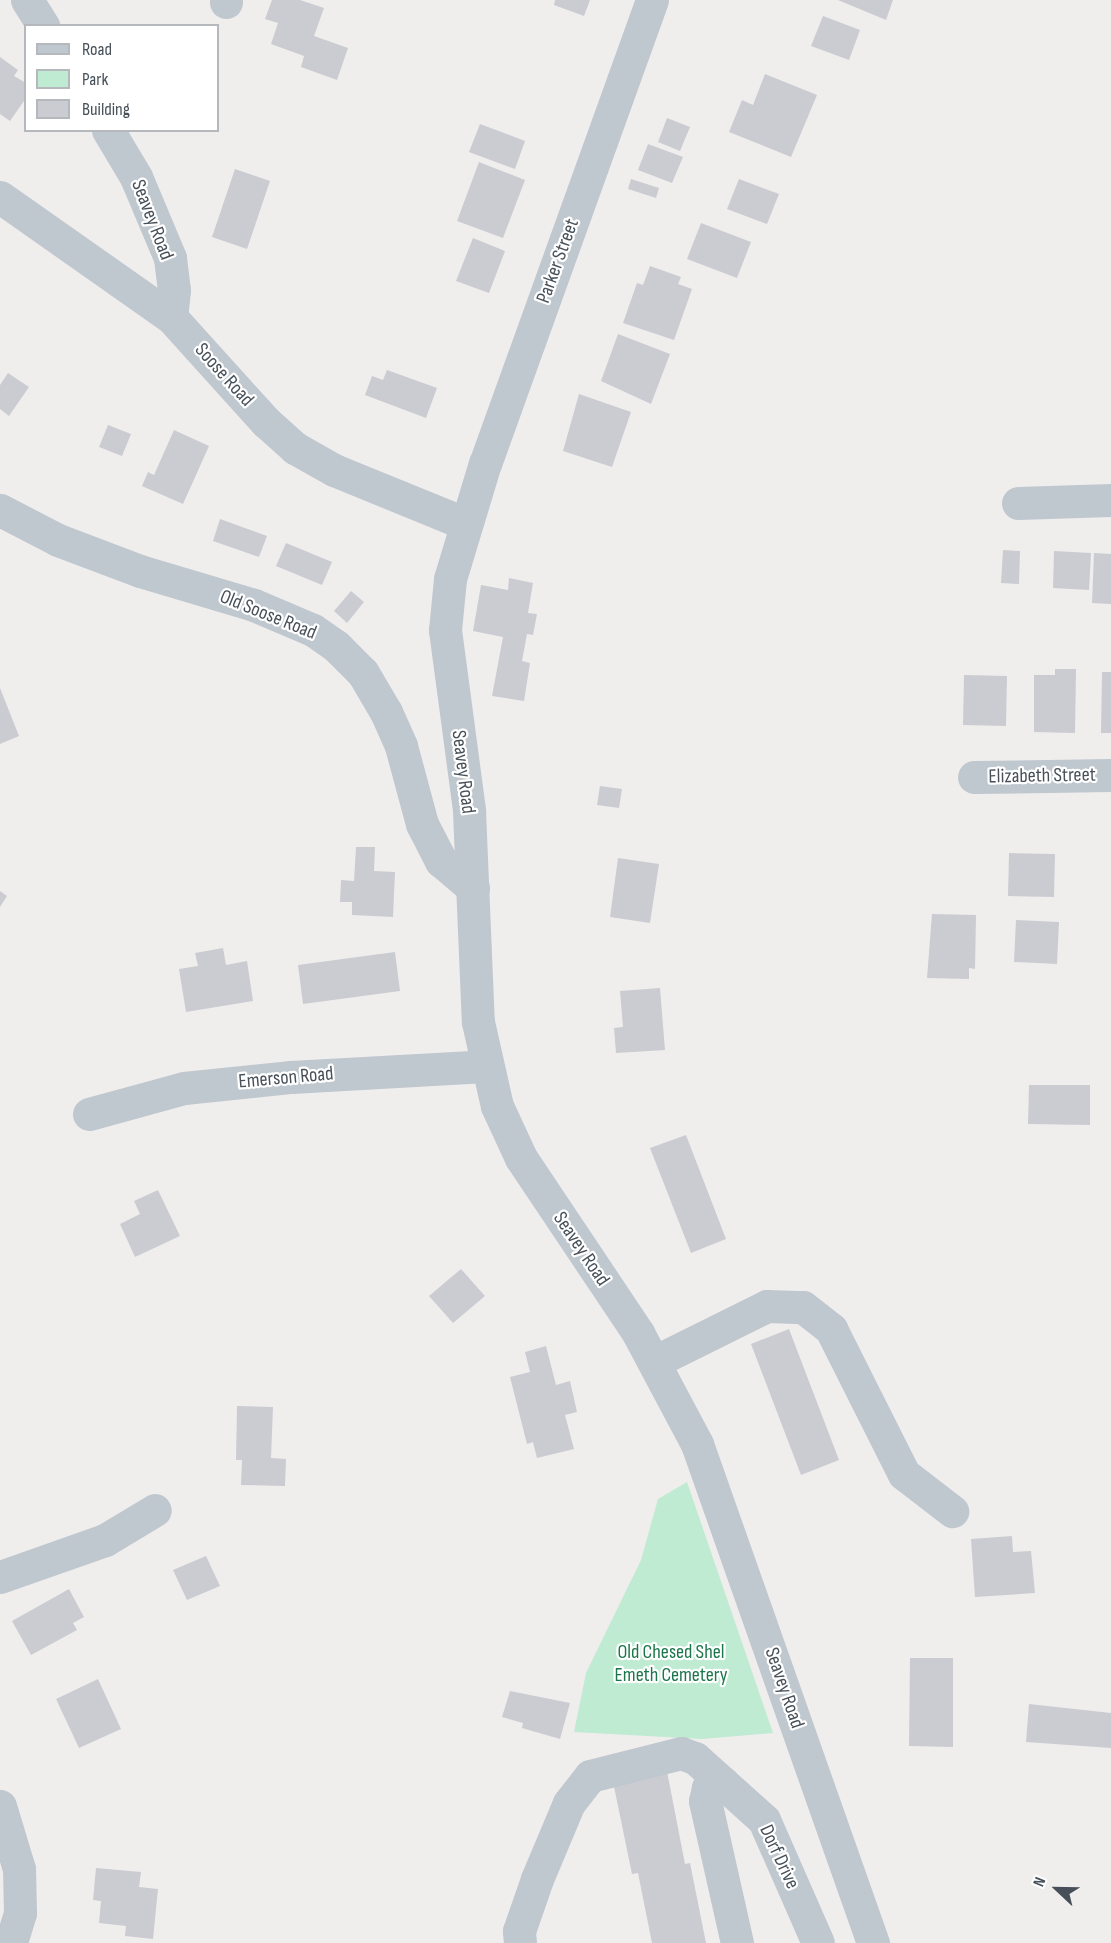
<!DOCTYPE html>
<style>
body{margin:0}
#map{position:relative;width:1111px;height:1943px;overflow:hidden;background:#f0eded;font-family:"Sofia Sans Condensed",sans-serif}
div>[style]{position:absolute}
.green>*{inset:0;background:#beebd1}
.building>*{inset:0;background:#caccd2}
.minor>*{height:33px;margin:-16.5px;padding:0 16.5px;transform-origin:16.5px;border-radius:16.5px;background:#bfc7cf}
span{translate:-50% -50%;white-space:nowrap;text-align:center;line-height:1.15;-webkit-text-stroke:4.5px #fff;paint-order:stroke}
.street-label{font-size:20px;color:#475059}
.park-label{font-size:20px;color:#1c764b}
.legend{position:absolute;left:24px;top:24px;width:195px;height:108px;box-sizing:border-box;background:#fff;border:2px solid #b5b9bd;margin:0;padding:8px 10px;list-style:none;font-size:18px;color:#475059}
.legend li{display:flex;align-items:center;gap:12px;height:30px}
.legend b{width:30px;border:2px solid #b5b9bd}
.north{position:absolute;left:1027px;top:1859px;width:60px;height:60px;-webkit-text-stroke:4px #fff;paint-order:stroke;rotate:292deg;font-size:16px;font-weight:700;line-height:24px;text-align:center;color:#475059}
.north::after{content:'';display:block;margin:auto;width:21px;height:27px;background:#475059;clip-path:polygon(50% 0,100% 100%,50% 72%,0 100%)}
</style>
<div id="map">
<div class="green">
<i style="clip-path:polygon(687px 1482px,773px 1733px,702px 1739px,574px 1732px,586px 1673px,641px 1560px,658px 1499px)"></i>
</div>
<div class="building">
<i style="clip-path:polygon(272px 0,300px 0,324px 8px,314px 36px,348px 48px,337px 80px,301px 67px,304px 56px,271px 44px,278px 23px,265px 19px)"></i>
<i style="clip-path:polygon(555px 0,590px 0,584px 16px,554px 5px)"></i>
<i style="clip-path:polygon(838px 0,893px 0,886px 20px)"></i>
<i style="clip-path:polygon(823px 16px,860px 30px,849px 60px,811px 46px)"></i>
<i style="clip-path:polygon(0 57px,18px 70px,14px 76px,26px 83px,26px 98px,10px 121px,0 114px)"></i>
<i style="clip-path:polygon(765px 74px,817px 95px,791px 157px,729px 132px,742px 100px,753px 105px)"></i>
<i style="clip-path:polygon(667px 118px,690px 127px,680px 151px,658px 142px)"></i>
<i style="clip-path:polygon(480px 124px,525px 141px,515px 169px,469px 152px)"></i>
<i style="clip-path:polygon(648px 144px,683px 157px,672px 183px,638px 170px)"></i>
<i style="clip-path:polygon(479px 162px,525px 180px,503px 238px,457px 221px)"></i>
<i style="clip-path:polygon(235px 169px,270px 181px,247px 249px,212px 237px)"></i>
<i style="clip-path:polygon(631px 179px,659px 188px,656px 198px,628px 189px)"></i>
<i style="clip-path:polygon(739px 179px,779px 194px,767px 224px,727px 209px)"></i>
<i style="clip-path:polygon(701px 223px,751px 242px,737px 278px,687px 259px)"></i>
<i style="clip-path:polygon(473px 238px,505px 251px,489px 293px,456px 281px)"></i>
<i style="clip-path:polygon(650px 266px,681px 277px,678px 284px,692px 289px,674px 340px,623px 323px,637px 283px,643px 285px)"></i>
<i style="clip-path:polygon(618px 334px,670px 354px,651px 404px,601px 381px)"></i>
<i style="clip-path:polygon(387px 370px,437px 388px,426px 418px,365px 395px,372px 376px,383px 380px)"></i>
<i style="clip-path:polygon(8px 373px,29px 387px,9px 416px,0 409px,0 385px)"></i>
<i style="clip-path:polygon(579px 394px,631px 412px,612px 467px,563px 451px)"></i>
<i style="clip-path:polygon(108px 425px,131px 434px,122px 456px,99px 447px)"></i>
<i style="clip-path:polygon(174px 430px,209px 446px,183px 504px,142px 486px,148px 472px,154px 475px)"></i>
<i style="clip-path:polygon(220px 519px,267px 536px,259px 557px,213px 541px)"></i>
<i style="clip-path:polygon(286px 543px,332px 562px,322px 585px,276px 566px)"></i>
<i style="clip-path:polygon(1003px 550px,1020px 551px,1019px 584px,1001px 583px)"></i>
<i style="clip-path:polygon(1054px 551px,1091px 553px,1089px 590px,1053px 588px)"></i>
<i style="clip-path:polygon(1094px 553px,1111px 554px,1111px 604px,1092px 603px)"></i>
<i style="clip-path:polygon(509px 578px,533px 583px,528px 613px,537px 614px,533px 635px,527px 634px,522px 661px,530px 663px,524px 701px,492px 696px,503px 637px,473px 631px,481px 585px,508px 590px)"></i>
<i style="clip-path:polygon(351px 591px,364px 602px,347px 623px,334px 611px)"></i>
<i style="clip-path:polygon(1055px 669px,1076px 669px,1075px 733px,1034px 732px,1034px 675px,1055px 675px)"></i>
<i style="clip-path:polygon(1102px 672px,1111px 672px,1111px 733px,1101px 733px)"></i>
<i style="clip-path:polygon(964px 675px,1007px 676px,1006px 726px,963px 725px)"></i>
<i style="clip-path:polygon(0 688px,19px 736px,0 744px)"></i>
<i style="clip-path:polygon(600px 786px,622px 789px,619px 808px,597px 805px)"></i>
<i style="clip-path:polygon(356px 847px,375px 847px,374px 871px,395px 872px,393px 917px,352px 915px,352px 902px,340px 902px,341px 880px,354px 881px)"></i>
<i style="clip-path:polygon(1009px 853px,1055px 854px,1054px 897px,1008px 896px)"></i>
<i style="clip-path:polygon(618px 858px,659px 864px,650px 923px,610px 917px)"></i>
<i style="clip-path:polygon(0 891px,7px 896px,0 907px)"></i>
<i style="clip-path:polygon(932px 914px,976px 915px,975px 969px,969px 968px,969px 979px,927px 978px)"></i>
<i style="clip-path:polygon(1016px 920px,1059px 922px,1057px 964px,1014px 962px)"></i>
<i style="clip-path:polygon(223px 948px,226px 965px,247px 961px,253px 1001px,186px 1012px,179px 969px,198px 966px,195px 953px)"></i>
<i style="clip-path:polygon(395px 952px,400px 991px,303px 1004px,298px 965px)"></i>
<i style="clip-path:polygon(660px 988px,665px 1050px,616px 1053px,614px 1028px,623px 1027px,620px 991px)"></i>
<i style="clip-path:polygon(1029px 1085px,1090px 1085px,1090px 1125px,1028px 1124px)"></i>
<i style="clip-path:polygon(686px 1135px,726px 1239px,691px 1253px,650px 1148px)"></i>
<i style="clip-path:polygon(158px 1190px,180px 1236px,135px 1257px,120px 1224px,140px 1214px,134px 1201px)"></i>
<i style="clip-path:polygon(461px 1269px,485px 1296px,453px 1323px,429px 1296px)"></i>
<i style="clip-path:polygon(789px 1329px,839px 1460px,801px 1475px,751px 1344px)"></i>
<i style="clip-path:polygon(546px 1346px,556px 1385px,570px 1381px,577px 1412px,565px 1415px,574px 1449px,537px 1458px,533px 1442px,527px 1444px,510px 1377px,530px 1372px,525px 1352px)"></i>
<i style="clip-path:polygon(237px 1406px,273px 1407px,271px 1458px,286px 1459px,285px 1486px,241px 1485px,242px 1460px,236px 1460px)"></i>
<i style="clip-path:polygon(1012px 1536px,1013px 1552px,1031px 1551px,1035px 1593px,975px 1597px,971px 1539px)"></i>
<i style="clip-path:polygon(206px 1556px,220px 1586px,187px 1600px,173px 1570px)"></i>
<i style="clip-path:polygon(69px 1589px,84px 1617px,73px 1623px,77px 1630px,31px 1655px,12px 1621px)"></i>
<i style="clip-path:polygon(910px 1658px,953px 1658px,953px 1747px,909px 1746px)"></i>
<i style="clip-path:polygon(98px 1679px,121px 1729px,79px 1748px,56px 1699px)"></i>
<i style="clip-path:polygon(510px 1691px,570px 1703px,560px 1739px,522px 1728px,523px 1723px,502px 1717px)"></i>
<i style="clip-path:polygon(1029px 1704px,1111px 1713px,1111px 1748px,1026px 1742px)"></i>
<i style="clip-path:polygon(666px 1766px,685px 1864px,690px 1863px,706px 1943px,652px 1943px,638px 1873px,632px 1874px,612px 1777px)"></i>
<i style="clip-path:polygon(96px 1868px,141px 1872px,139px 1887px,158px 1889px,153px 1939px,125px 1936px,126px 1926px,99px 1923px,101px 1901px,93px 1900px)"></i>
</div>
<div class="minor">
<i style="left:27px;top:0;width:31px;rotate:58deg"></i>
<i style="left:652px;top:0;width:492px;rotate:109.8deg"></i>
<i style="left:485px;top:463px;width:121px;rotate:106.8deg"></i>
<i style="left:450px;top:579px;width:51px;rotate:95.6deg"></i>
<i style="left:445px;top:630px;width:183px;rotate:82.4deg"></i>
<i style="left:469px;top:811px;width:211px;rotate:87.6deg"></i>
<i style="left:478px;top:1022px;width:86px;rotate:77.3deg"></i>
<i style="left:497px;top:1106px;width:57px;rotate:65.2deg"></i>
<i style="left:521px;top:1158px;width:211px;rotate:56.2deg"></i>
<i style="left:638px;top:1333px;width:126px;rotate:62deg"></i>
<i style="left:697px;top:1444px;width:529px;rotate:70.57deg"></i>
<i style="left:226px;top:2px;width:2px;rotate:-90deg"></i>
<i style="left:108px;top:130px;width:55px;rotate:59.2deg"></i>
<i style="left:136px;top:177px;width:88px;rotate:67.2deg"></i>
<i style="left:170px;top:258px;width:32px;rotate:83deg"></i>
<i style="left:174px;top:290px;width:27px;rotate:96deg"></i>
<i style="left:0;top:197px;width:209px;rotate:35.1deg"></i>
<i style="left:171px;top:317px;width:142px;rotate:47.9deg"></i>
<i style="left:266px;top:422px;width:39px;rotate:42deg"></i>
<i style="left:295px;top:448px;width:45px;rotate:29.4deg"></i>
<i style="left:334px;top:470px;width:140px;rotate:22.2deg"></i>
<i style="left:1018px;top:503px;width:93px;rotate:-1.8deg"></i>
<i style="left:0;top:510px;width:65px;rotate:27.3deg"></i>
<i style="left:58px;top:540px;width:88px;rotate:20.7deg"></i>
<i style="left:140px;top:571px;width:119px;rotate:16.6deg"></i>
<i style="left:254px;top:605px;width:64px;rotate:23deg"></i>
<i style="left:313px;top:630px;width:28px;rotate:35deg"></i>
<i style="left:336px;top:646px;width:38px;rotate:45deg"></i>
<i style="left:363px;top:673px;width:45px;rotate:59.5deg"></i>
<i style="left:386px;top:712px;width:37px;rotate:66deg"></i>
<i style="left:401px;top:746px;width:81px;rotate:74.9deg"></i>
<i style="left:422px;top:824px;width:42px;rotate:62.8deg"></i>
<i style="left:441px;top:861px;width:42px;rotate:40.2deg"></i>
<i style="left:974px;top:777px;width:137px;rotate:-0.8deg"></i>
<i style="left:89px;top:1114px;width:98px;rotate:-15.3deg"></i>
<i style="left:184px;top:1088px;width:108px;rotate:-5.9deg"></i>
<i style="left:291px;top:1077px;width:195px;rotate:-3.2deg"></i>
<i style="left:654px;top:1362px;width:126px;rotate:-26.4deg"></i>
<i style="left:767px;top:1306px;width:36px;rotate:2deg"></i>
<i style="left:803px;top:1307px;width:36px;rotate:38deg"></i>
<i style="left:831px;top:1329px;width:162px;rotate:63.3deg"></i>
<i style="left:904px;top:1474px;width:61px;rotate:37.6deg"></i>
<i style="left:0;top:1577px;width:111px;rotate:-19.4deg"></i>
<i style="left:105px;top:1540px;width:58px;rotate:-31deg"></i>
<i style="left:723px;top:1783px;width:16px;rotate:162deg"></i>
<i style="left:708px;top:1788px;width:13px;rotate:103deg"></i>
<i style="left:705px;top:1801px;width:146px;rotate:77.3deg"></i>
<i style="left:0;top:1806px;width:66px;rotate:73.2deg"></i>
<i style="left:19px;top:1869px;width:44px;rotate:88.7deg"></i>
<i style="left:20px;top:1913px;width:31px;rotate:107deg"></i>
<i style="left:520px;top:1943px;width:12px;rotate:-95deg"></i>
<i style="left:519px;top:1931px;width:55px;rotate:-70.9deg"></i>
<i style="left:537px;top:1879px;width:82px;rotate:-67.2deg"></i>
<i style="left:569px;top:1803px;width:34px;rotate:-52deg"></i>
<i style="left:590px;top:1776px;width:94px;rotate:-14.2deg"></i>
<i style="left:681px;top:1753px;width:15px;rotate:20deg"></i>
<i style="left:695px;top:1758px;width:93px;rotate:41.9deg"></i>
<i style="left:764px;top:1820px;width:134px;rotate:66.3deg"></i>
</div>
<div class="street-label">
<span style="left:152px;top:220px;rotate:69deg">Seavey Road</span>
<span style="left:558px;top:261px;rotate:-70deg">Parker Street</span>
<span style="left:224px;top:375px;rotate:48deg">Soose Road</span>
<span style="left:268px;top:615px;rotate:22deg">Old Soose Road</span>
<span style="left:463px;top:772px;rotate:83deg">Seavey Road</span>
<span style="left:1042px;top:776px;rotate:-1deg">Elizabeth Street</span>
<span style="left:286px;top:1078px;rotate:-5deg">Emerson Road</span>
<span style="left:581px;top:1249px;rotate:56deg">Seavey Road</span>
<span style="left:784px;top:1688px;rotate:71deg">Seavey Road</span>
<span style="left:779px;top:1857px;rotate:65deg">Dorf Drive</span>
</div>
<div class="park-label">
<span style="left:671px;top:1664px">Old Chesed Shel<br>Emeth Cemetery</span>
</div>
<ul class="legend">
<li><b style="height:8px;background:#bfc7cf"></b>Road</li>
<li><b style="height:16px;background:#beebd1"></b>Park</li>
<li><b style="height:16px;background:#caccd2"></b>Building</li>
</ul>
<div class="north">N</div>
</div>
